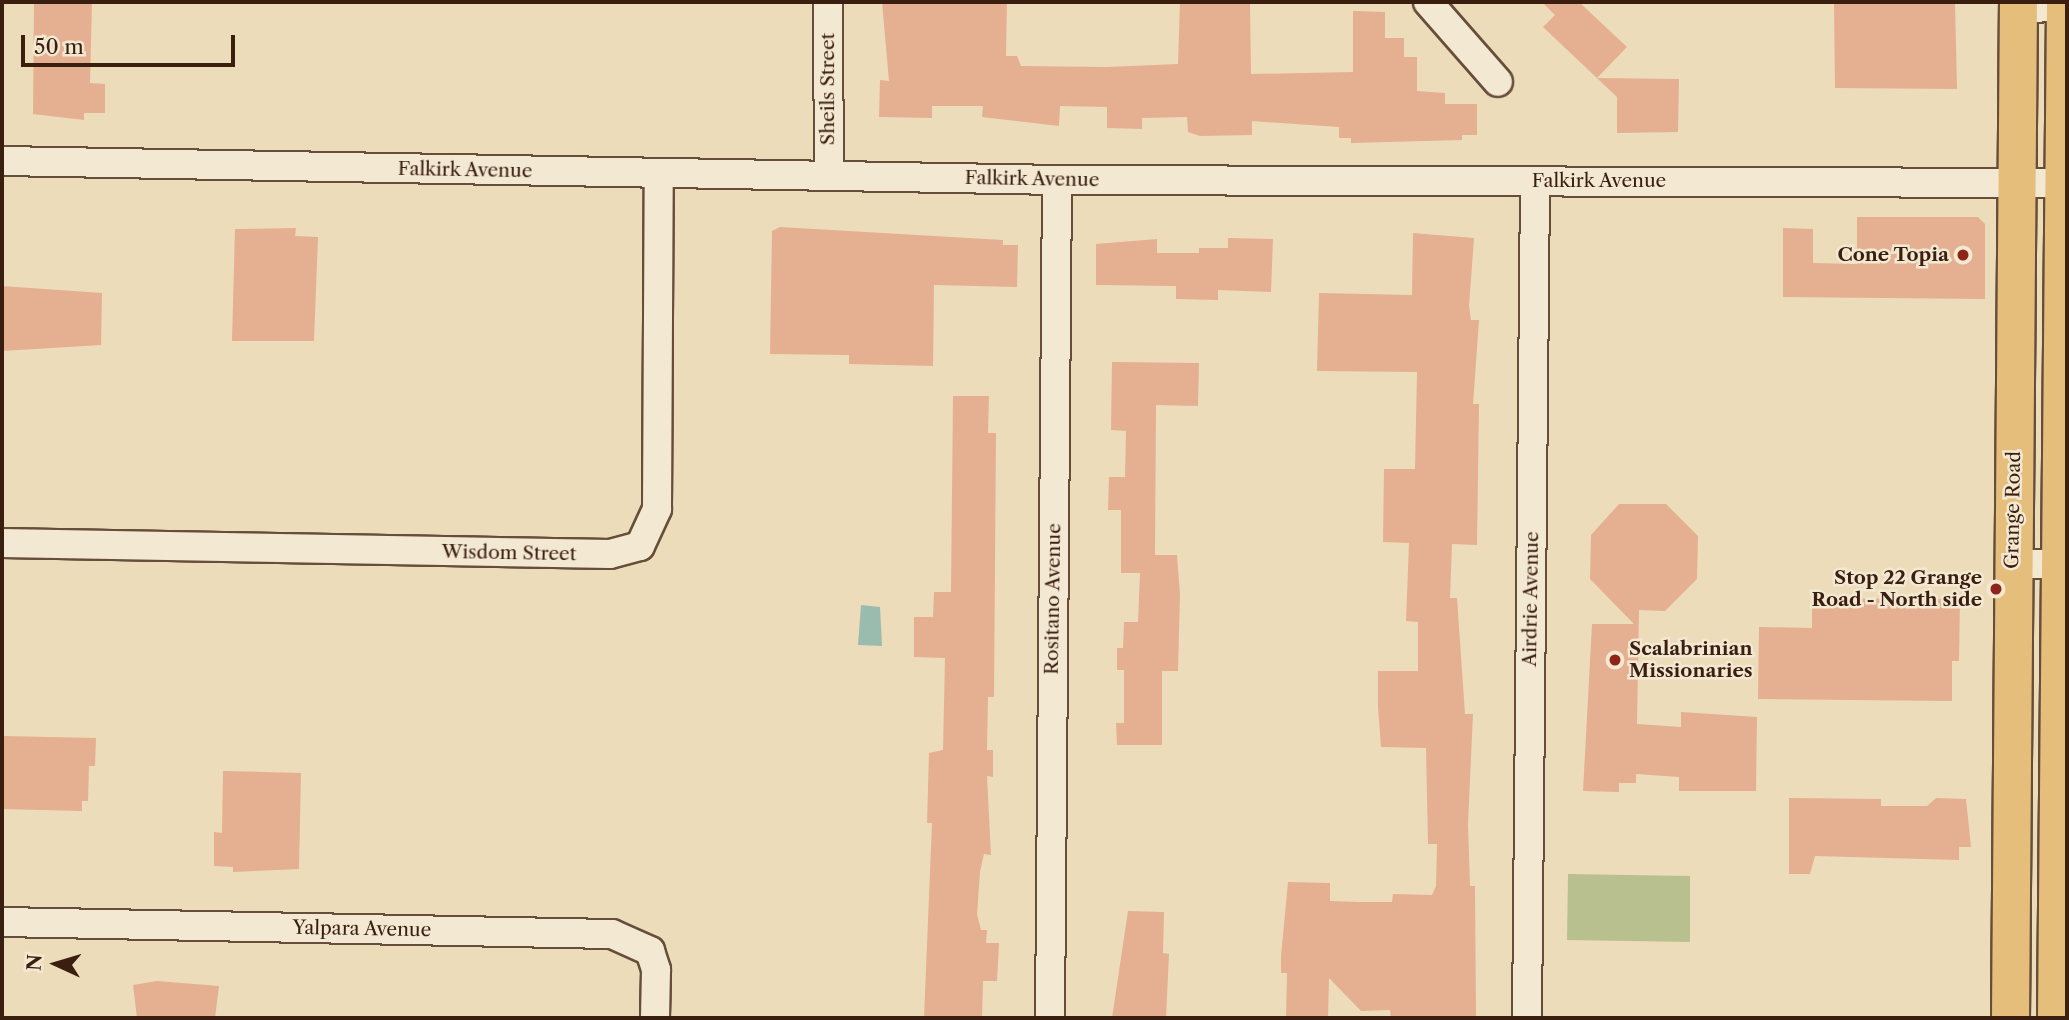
<!DOCTYPE html>
<style>
body{margin:0}
#map{position:relative;width:2069px;height:1020px;overflow:hidden;background:#eddcb9;font-family:"Libre Caslon Text",serif}
div>[style]{position:absolute}
.green>*{inset:0;background:#b9c08f}
.water>*{inset:0;background:#99bcaf}
.building>*{inset:0;background:#e5af91}
.roads{filter:drop-shadow(2px 0 #674e3a) drop-shadow(-2px 0 #674e3a) drop-shadow(0 2px #674e3a) drop-shadow(0 -2px #674e3a)}
.minor>*{height:28px;margin:-14px;padding:0 14px;transform-origin:14px;border-radius:14px;background:#f3e8d2}
.major>*{height:37px;margin:-18.5px;padding:0 18.5px;transform-origin:18.5px;border-radius:18.5px;background:#e6be7c}
.dots>*{width:19px;height:19px;translate:-50% -50%;box-sizing:border-box;border:4px solid #f3e8d2;border-radius:50%}
span{translate:-50% -50%;white-space:nowrap;text-align:center;line-height:1.15;-webkit-text-stroke:5px #f3e8d2;paint-order:stroke}
.street-label{font-size:19px;color:#3a1e0f}
.poi-label{font-size:19px;color:#3a1e0f;font-weight:700}
.right{translate:-100% -50%;text-align:right}
.left{translate:0 -50%;text-align:left}
.frame{position:absolute;inset:0;border:4px solid #3a1e0f;pointer-events:none}
.north{position:absolute;left:21px;top:929px;width:70px;height:70px;-webkit-text-stroke:5px #f3e8d2;paint-order:stroke;rotate:274deg;font-size:19px;font-weight:700;line-height:28px;text-align:center;color:#3a1e0f}
.north::after{content:'';display:block;margin:auto;width:24px;height:32px;background:#3a1e0f;clip-path:polygon(50% 0,100% 100%,50% 72%,0 100%)}
.scale{position:absolute;left:21px;top:35px;width:214px;height:32px;box-sizing:border-box;border:4px solid #3a1e0f;border-top:0;padding-left:9px;font-size:21px;line-height:24px;white-space:nowrap;color:#3a1e0f;-webkit-text-stroke:5px #f3e8d2;paint-order:stroke}
</style>
<div id="map">
<div class="green">
<i style="clip-path:polygon(1568px 874px,1690px 876px,1690px 942px,1567px 940px)"></i>
</div>
<div class="water">
<i style="clip-path:polygon(861px 605px,880px 607px,882px 646px,858px 645px)"></i>
</div>
<div class="building">
<i style="clip-path:polygon(34px 2px,92px 2px,90px 83px,105px 84px,105px 113px,84px 113px,84px 120px,33px 114px)"></i>
<i style="clip-path:polygon(882px 2px,1007px 2px,1006px 56px,1017px 56px,1021px 66px,1107px 67px,1178px 64px,1180px 2px,1250px 2px,1251px 74px,1353px 72px,1353px 11px,1385px 12px,1385px 38px,1404px 38px,1404px 57px,1417px 57px,1417px 91px,1445px 93px,1445px 104px,1477px 104px,1477px 135px,1462px 135px,1462px 140px,1351px 143px,1351px 138px,1339px 138px,1339px 127px,1252px 121px,1252px 135px,1200px 136px,1188px 132px,1187px 117px,1142px 118px,1142px 129px,1107px 128px,1107px 107px,1060px 106px,1059px 126px,982px 117px,983px 106px,932px 106px,932px 118px,879px 117px,880px 80px,889px 81px)"></i>
<i style="clip-path:polygon(1542px 2px,1579px 2px,1627px 47px,1597px 78px,1679px 79px,1678px 132px,1617px 133px,1617px 97px,1543px 27px,1555px 15px)"></i>
<i style="clip-path:polygon(1834px 2px,1955px 2px,1957px 89px,1835px 88px)"></i>
<i style="clip-path:polygon(1857px 217px,1978px 217px,1985px 224px,1985px 299px,1783px 297px,1783px 228px,1813px 229px,1813px 263px,1857px 264px)"></i>
<i style="clip-path:polygon(780px 227px,1003px 240px,1003px 245px,1018px 245px,1017px 287px,934px 285px,933px 366px,849px 364px,849px 355px,770px 354px,772px 231px)"></i>
<i style="clip-path:polygon(296px 228px,295px 236px,318px 237px,314px 341px,232px 341px,235px 229px)"></i>
<i style="clip-path:polygon(1413px 233px,1474px 238px,1469px 306px,1471px 320px,1479px 320px,1473px 404px,1479px 404px,1477px 545px,1452px 544px,1450px 598px,1457px 598px,1465px 714px,1473px 714px,1468px 824px,1470px 886px,1475px 886px,1476px 1018px,1391px 1018px,1390px 1010px,1361px 1011px,1329px 978px,1328px 1018px,1286px 1018px,1287px 973px,1281px 973px,1281px 956px,1288px 882px,1330px 883px,1330px 901px,1358px 902px,1392px 902px,1393px 894px,1432px 895px,1436px 886px,1437px 844px,1428px 844px,1426px 748px,1381px 747px,1378px 707px,1378px 671px,1418px 671px,1418px 622px,1406px 621px,1409px 543px,1383px 542px,1384px 469px,1415px 469px,1417px 372px,1317px 371px,1319px 293px,1412px 295px)"></i>
<i style="clip-path:polygon(1228px 238px,1273px 239px,1271px 292px,1218px 290px,1218px 300px,1176px 299px,1176px 286px,1096px 285px,1096px 244px,1157px 239px,1157px 253px,1199px 253px,1199px 248px,1228px 248px)"></i>
<i style="clip-path:polygon(2px 286px,102px 293px,101px 345px,2px 351px)"></i>
<i style="clip-path:polygon(1112px 362px,1199px 363px,1198px 406px,1156px 405px,1155px 555px,1177px 555px,1180px 594px,1178px 671px,1162px 671px,1162px 745px,1117px 745px,1116px 723px,1124px 723px,1124px 670px,1117px 670px,1117px 648px,1123px 648px,1124px 622px,1138px 622px,1140px 573px,1121px 573px,1121px 510px,1108px 510px,1109px 477px,1125px 477px,1126px 431px,1111px 430px)"></i>
<i style="clip-path:polygon(953px 396px,989px 396px,988px 433px,996px 433px,994px 697px,988px 697px,987px 750px,993px 750px,993px 777px,987px 776px,991px 855px,984px 854px,980px 872px,977px 914px,981px 930px,987px 930px,986px 943px,999px 943px,997px 981px,983px 981px,982px 1018px,924px 1018px,932px 823px,927px 823px,929px 753px,943px 750px,945px 658px,914px 657px,914px 617px,933px 617px,934px 592px,951px 592px)"></i>
<i style="clip-path:polygon(1619px 504px,1666px 504px,1698px 536px,1697px 579px,1665px 611px,1639px 610px,1637px 724px,1681px 727px,1681px 712px,1757px 717px,1756px 791px,1679px 791px,1679px 777px,1636px 774px,1636px 783px,1619px 783px,1619px 792px,1583px 791px,1592px 624px,1634px 624px,1590px 579px,1591px 535px)"></i>
<i style="clip-path:polygon(1812px 598px,1960px 599px,1959px 661px,1952px 661px,1952px 701px,1758px 699px,1759px 627px,1812px 628px)"></i>
<i style="clip-path:polygon(2px 736px,96px 738px,95px 766px,89px 766px,88px 801px,82px 801px,82px 811px,2px 809px)"></i>
<i style="clip-path:polygon(223px 771px,301px 773px,299px 869px,233px 872px,233px 867px,214px 866px,214px 832px,222px 833px)"></i>
<i style="clip-path:polygon(1789px 798px,1881px 799px,1881px 806px,1927px 806px,1936px 798px,1966px 799px,1971px 847px,1959px 847px,1959px 860px,1815px 856px,1810px 874px,1789px 874px)"></i>
<i style="clip-path:polygon(1128px 911px,1164px 912px,1163px 953px,1169px 954px,1166px 1018px,1112px 1018px)"></i>
<i style="clip-path:polygon(157px 981px,219px 986px,215px 1018px,137px 1018px,133px 985px)"></i>
</div>
<div class="roads">
<div class="minor">
<i style="left:828px;top:2px;width:174px;rotate:89.7deg"></i>
<i style="left:1428px;top:2px;width:106px;rotate:48.8deg"></i>
<i style="left:2018px;top:8px;width:47px;rotate:-1.2deg"></i>
<i style="left:2px;top:161px;width:1055px;rotate:1.03deg"></i>
<i style="left:1057px;top:180px;width:1006px;rotate:0.17deg"></i>
<i style="left:2px;top:543px;width:608px;rotate:1.04deg"></i>
<i style="left:610px;top:554px;width:31px;rotate:-15deg"></i>
<i style="left:640px;top:546px;width:41px;rotate:-65.3deg"></i>
<i style="left:657px;top:509px;width:335px;rotate:-89.7deg"></i>
<i style="left:2012px;top:564px;width:55px"></i>
<i style="left:2px;top:922px;width:610px;rotate:1.13deg"></i>
<i style="left:612px;top:934px;width:42px;rotate:24.1deg"></i>
<i style="left:650px;top:951px;width:20px;rotate:72deg"></i>
<i style="left:656px;top:970px;width:48px;rotate:91.2deg"></i>
<i style="left:1050px;top:1018px;width:838px;rotate:-89.52deg"></i>
<i style="left:1527px;top:1018px;width:837px;rotate:-89.45deg"></i>
</div>
<div class="major">
<i style="left:2010px;top:1018px;width:1016px;rotate:-89.55deg"></i>
<i style="left:2056px;top:1018px;width:1016px;rotate:-89.49deg"></i>
</div>
</div>
<div class="dots">
<i style="left:1963px;top:255px;background:#8f2418"></i>
<i style="left:1996px;top:589px;background:#8f2418"></i>
<i style="left:1615px;top:660px;background:#8f2418"></i>
</div>
<div class="street-label">
<span style="left:828px;top:89px;rotate:-90deg">Sheils Street</span>
<span style="left:465px;top:170px;rotate:1deg">Falkirk Avenue</span>
<span style="left:1032px;top:179px;rotate:1deg">Falkirk Avenue</span>
<span style="left:1599px;top:181px">Falkirk Avenue</span>
<span style="left:2013px;top:510px;rotate:-89deg">Grange Road</span>
<span style="left:509px;top:553px;rotate:1deg">Wisdom Street</span>
<span style="left:1053px;top:599px;rotate:-89deg">Rositano Avenue</span>
<span style="left:1531px;top:599px;rotate:-89deg">Airdrie Avenue</span>
<span style="left:362px;top:929px;rotate:1deg">Yalpara Avenue</span>
</div>
<div class="poi-label">
<span class="right" style="left:1949px;top:255px">Cone Topia</span>
<span class="right" style="left:1982px;top:589px">Stop 22 Grange<br>Road - North side</span>
<span class="left" style="left:1629px;top:660px">Scalabrinian<br>Missionaries</span>
</div>
<div class="frame"></div>
<div class="north">N</div>
<div class="scale">50 m</div>
</div>
